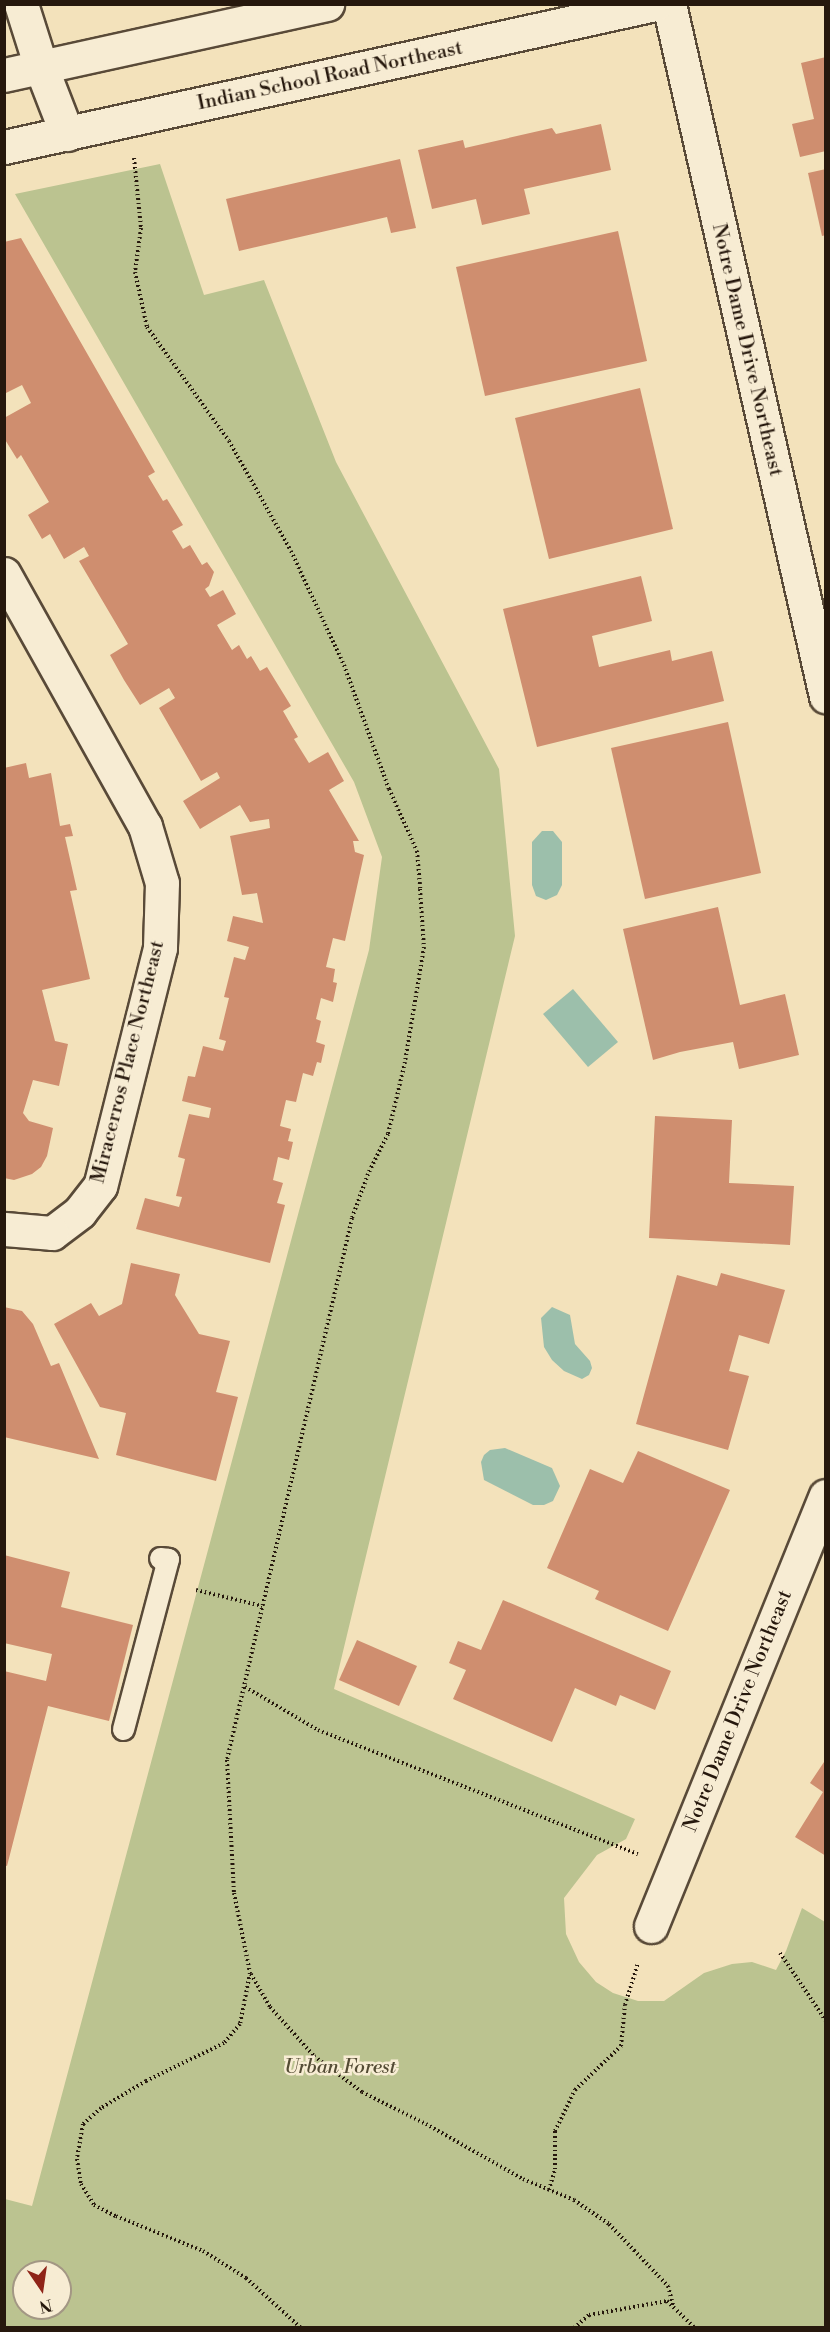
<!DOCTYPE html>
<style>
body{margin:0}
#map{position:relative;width:830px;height:2332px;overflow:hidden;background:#f3e2bb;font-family:"Libre Bodoni",serif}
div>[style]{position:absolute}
.green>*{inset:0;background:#bbc390}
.water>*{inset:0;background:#9cbfab}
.building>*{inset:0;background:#cf8e6f}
.path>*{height:4px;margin-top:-2px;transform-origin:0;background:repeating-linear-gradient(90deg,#26180d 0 1.5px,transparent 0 4.5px)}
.roads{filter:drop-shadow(2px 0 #594a38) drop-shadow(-2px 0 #594a38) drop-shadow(0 2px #594a38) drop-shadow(0 -2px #594a38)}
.service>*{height:21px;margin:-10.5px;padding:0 10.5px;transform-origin:10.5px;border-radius:10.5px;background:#f7ecd3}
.minor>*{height:33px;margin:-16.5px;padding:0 16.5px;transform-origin:16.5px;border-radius:16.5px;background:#f7ecd3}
.tertiary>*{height:33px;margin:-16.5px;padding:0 16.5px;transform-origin:16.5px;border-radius:16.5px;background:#f7ecd3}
span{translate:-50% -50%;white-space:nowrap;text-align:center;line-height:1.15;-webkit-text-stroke:5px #f7ecd3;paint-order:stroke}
.street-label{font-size:20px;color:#26180d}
.park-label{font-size:20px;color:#534b34;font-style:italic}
.frame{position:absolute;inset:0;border:6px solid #26180d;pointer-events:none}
.north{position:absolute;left:12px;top:2260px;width:60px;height:60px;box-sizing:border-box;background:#f7ecd3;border:2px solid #a39784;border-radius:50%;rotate:167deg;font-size:16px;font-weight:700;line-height:24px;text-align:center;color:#26180d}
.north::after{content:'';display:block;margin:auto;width:21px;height:27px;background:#8f2418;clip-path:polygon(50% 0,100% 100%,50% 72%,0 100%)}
</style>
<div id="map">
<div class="green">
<i style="clip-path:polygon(evenodd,160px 164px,204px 295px,264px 280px,336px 462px,499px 769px,515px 936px,334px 1689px,635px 1819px,626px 1839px,597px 1855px,564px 1898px,566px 1934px,579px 1962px,596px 1982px,613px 1993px,638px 2001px,664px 2001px,704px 1973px,732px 1964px,752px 1962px,776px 1970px,786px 1951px,802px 1908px,825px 1922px,825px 2327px,5px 2327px,5px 2199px,32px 2206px,369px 950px,382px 857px,354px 782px,15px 194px,160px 164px,24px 2272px,60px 2272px,60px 2308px,24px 2308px,24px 2272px)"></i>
</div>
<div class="water">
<i style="clip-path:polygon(542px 831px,553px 831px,562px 842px,562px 885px,557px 895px,546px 900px,536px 896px,532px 885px,532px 842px)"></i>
<i style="clip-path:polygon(573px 989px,618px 1042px,588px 1067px,543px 1014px)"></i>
<i style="clip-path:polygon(552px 1307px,570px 1315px,575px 1344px,590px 1361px,592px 1368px,589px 1375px,582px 1379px,564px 1371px,552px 1360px,544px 1347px,541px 1318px)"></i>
<i style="clip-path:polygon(505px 1448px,552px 1468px,560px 1486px,553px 1501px,544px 1505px,533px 1505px,484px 1480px,481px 1462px,484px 1455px,490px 1450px)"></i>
</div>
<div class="building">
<i style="clip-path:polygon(826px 57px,826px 151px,800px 157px,792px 124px,814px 119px,801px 63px)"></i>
<i style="clip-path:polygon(601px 124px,611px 170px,524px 189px,530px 214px,482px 225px,476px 199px,432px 209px,418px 150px,463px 140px,465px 148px,552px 128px,556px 134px)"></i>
<i style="clip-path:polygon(400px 159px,416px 228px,391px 233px,387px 217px,239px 251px,226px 199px)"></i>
<i style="clip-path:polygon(826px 169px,826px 235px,822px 236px,808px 173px)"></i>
<i style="clip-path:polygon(618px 231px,647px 361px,485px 396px,456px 267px)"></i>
<i style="clip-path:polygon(21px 238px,155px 472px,148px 476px,163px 501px,167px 499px,183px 525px,172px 531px,183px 549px,190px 545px,202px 565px,207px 562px,214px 572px,209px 586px,205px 589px,210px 597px,223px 590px,236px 614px,217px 625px,232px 650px,239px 645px,247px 659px,251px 656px,260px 671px,267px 667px,291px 706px,283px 711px,298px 737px,294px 739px,309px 763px,328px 752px,344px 781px,329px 790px,359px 841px,353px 841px,355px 852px,364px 855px,345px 941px,333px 938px,326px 967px,335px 969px,333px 982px,337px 983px,333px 1002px,321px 998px,316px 1019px,321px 1021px,316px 1042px,325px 1045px,321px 1063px,317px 1062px,313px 1076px,303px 1073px,296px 1102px,286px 1100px,280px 1126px,291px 1129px,288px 1141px,293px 1142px,289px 1160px,278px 1157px,273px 1180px,283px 1183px,277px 1203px,285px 1205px,270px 1263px,136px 1229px,145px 1198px,179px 1207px,182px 1197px,176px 1196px,185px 1159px,178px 1157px,189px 1114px,209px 1118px,211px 1108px,182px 1101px,188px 1076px,195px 1077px,203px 1046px,223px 1051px,226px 1041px,219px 1039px,229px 998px,224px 997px,234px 957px,245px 960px,249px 947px,227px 941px,233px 916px,263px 923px,257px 893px,242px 895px,230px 836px,270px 828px,269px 819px,250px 822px,240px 805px,200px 829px,183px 801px,220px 778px,217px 772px,201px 781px,159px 708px,175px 698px,169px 688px,140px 705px,124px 680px,110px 655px,128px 644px,79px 561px,89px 556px,84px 547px,64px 559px,50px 534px,42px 539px,28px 515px,49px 502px,21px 455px,17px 459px,4px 438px,4px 418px,31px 403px,22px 385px,4px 394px,4px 242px)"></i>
<i style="clip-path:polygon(640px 388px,673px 529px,549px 559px,515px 418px)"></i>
<i style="clip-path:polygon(641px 576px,652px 621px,592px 636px,599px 667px,670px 650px,672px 661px,712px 651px,724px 701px,537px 747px,503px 609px)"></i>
<i style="clip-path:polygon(728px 722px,761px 873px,645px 899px,611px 748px)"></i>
<i style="clip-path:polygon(26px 763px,29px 778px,51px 773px,60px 826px,70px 824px,73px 836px,65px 837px,77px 890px,70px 891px,90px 979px,42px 990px,55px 1041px,68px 1044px,59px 1086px,33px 1080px,23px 1113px,29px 1121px,53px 1128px,47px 1156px,41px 1167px,32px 1174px,14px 1180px,4px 1178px,4px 768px)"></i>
<i style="clip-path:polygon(718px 907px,740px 1005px,785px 994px,799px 1055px,739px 1069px,733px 1042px,680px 1052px,653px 1060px,623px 929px)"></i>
<i style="clip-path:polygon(655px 1116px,732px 1120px,729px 1183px,794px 1186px,790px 1245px,649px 1238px)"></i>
<i style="clip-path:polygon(131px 1263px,180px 1274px,175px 1295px,199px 1334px,230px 1341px,216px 1392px,238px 1397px,216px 1481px,116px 1455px,126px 1413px,100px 1407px,54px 1324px,91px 1303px,99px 1316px,122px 1304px)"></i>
<i style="clip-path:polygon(721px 1273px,785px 1290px,769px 1344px,739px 1335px,729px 1371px,749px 1376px,728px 1450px,636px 1424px,677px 1275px,717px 1286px)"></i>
<i style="clip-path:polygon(4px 1307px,22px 1311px,33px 1324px,51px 1366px,59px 1363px,99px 1459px,4px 1437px)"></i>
<i style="clip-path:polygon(638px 1451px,730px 1490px,668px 1631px,595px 1599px,599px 1591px,547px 1568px,590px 1469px,623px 1483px)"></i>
<i style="clip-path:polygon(4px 1555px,70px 1572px,61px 1607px,133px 1625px,109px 1721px,48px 1706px,7px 1866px,4px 1865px,4px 1671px,46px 1681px,52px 1654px,4px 1643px)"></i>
<i style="clip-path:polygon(503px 1600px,671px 1671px,655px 1710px,620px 1695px,616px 1706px,575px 1688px,552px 1742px,453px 1699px,466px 1670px,449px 1663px,458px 1641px,481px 1650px)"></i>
<i style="clip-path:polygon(357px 1640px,417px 1666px,399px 1706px,339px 1680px)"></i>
<i style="clip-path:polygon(826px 1759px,826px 1856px,795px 1837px,823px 1792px,810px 1783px)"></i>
</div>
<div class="path">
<i style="left:134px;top:158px;width:70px;rotate:84.3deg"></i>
<i style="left:141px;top:228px;width:44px;rotate:97.8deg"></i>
<i style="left:135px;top:272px;width:56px;rotate:77.7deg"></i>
<i style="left:147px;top:327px;width:140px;rotate:54.3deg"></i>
<i style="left:229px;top:441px;width:126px;rotate:60.6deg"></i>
<i style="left:291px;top:551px;width:126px;rotate:65.1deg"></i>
<i style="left:344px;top:665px;width:132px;rotate:70.1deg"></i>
<i style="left:389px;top:789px;width:68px;rotate:65.7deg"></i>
<i style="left:417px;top:851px;width:38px;rotate:85deg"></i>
<i style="left:420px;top:889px;width:58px;rotate:86.1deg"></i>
<i style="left:424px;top:947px;width:117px;rotate:99.4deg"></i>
<i style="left:405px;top:1062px;width:74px;rotate:103.3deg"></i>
<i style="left:388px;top:1134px;width:45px;rotate:116.6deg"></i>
<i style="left:368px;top:1174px;width:47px;rotate:110deg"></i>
<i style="left:352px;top:1218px;width:556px;rotate:102.99deg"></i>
<i style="left:227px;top:1760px;width:133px;rotate:87deg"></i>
<i style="left:234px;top:1893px;width:82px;rotate:78.7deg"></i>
<i style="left:250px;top:1973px;width:52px;rotate:101.1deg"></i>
<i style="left:240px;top:2024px;width:25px;rotate:130deg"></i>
<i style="left:224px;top:2043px;width:87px;rotate:154deg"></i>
<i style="left:146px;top:2081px;width:52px;rotate:149deg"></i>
<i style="left:101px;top:2108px;width:24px;rotate:138deg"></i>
<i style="left:83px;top:2124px;width:36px;rotate:100deg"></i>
<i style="left:77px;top:2159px;width:25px;rotate:81deg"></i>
<i style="left:81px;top:2184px;width:25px;rotate:58deg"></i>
<i style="left:94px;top:2205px;width:25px;rotate:27deg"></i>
<i style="left:116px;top:2216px;width:94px;rotate:21.9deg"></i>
<i style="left:203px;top:2251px;width:51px;rotate:32.1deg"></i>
<i style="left:246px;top:2278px;width:74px;rotate:42.3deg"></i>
<i style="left:196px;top:1590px;width:68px;rotate:13.6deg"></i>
<i style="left:245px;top:1687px;width:85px;rotate:30.5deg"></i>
<i style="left:318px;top:1730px;width:343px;rotate:21.2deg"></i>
<i style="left:780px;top:1953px;width:82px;rotate:55.9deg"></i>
<i style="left:251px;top:1974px;width:38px;rotate:60deg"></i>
<i style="left:270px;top:2007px;width:66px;rotate:48.1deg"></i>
<i style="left:314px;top:2056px;width:60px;rotate:36.9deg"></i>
<i style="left:362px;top:2092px;width:72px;rotate:26.6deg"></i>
<i style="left:426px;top:2124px;width:112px;rotate:29.6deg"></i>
<i style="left:523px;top:2179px;width:55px;rotate:22.4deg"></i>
<i style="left:574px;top:2200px;width:42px;rotate:34.4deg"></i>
<i style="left:609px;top:2224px;width:86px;rotate:46.4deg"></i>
<i style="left:668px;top:2286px;width:20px;rotate:75deg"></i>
<i style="left:549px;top:2190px;width:22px;rotate:-74deg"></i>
<i style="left:555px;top:2169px;width:38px;rotate:-90deg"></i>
<i style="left:555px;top:2131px;width:46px;rotate:-64deg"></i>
<i style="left:575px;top:2090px;width:64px;rotate:-43.7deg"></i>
<i style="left:621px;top:2046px;width:41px;rotate:-84.4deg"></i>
<i style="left:625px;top:2005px;width:44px;rotate:-72.8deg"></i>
<i style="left:574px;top:2328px;width:20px;rotate:-41deg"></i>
<i style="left:589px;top:2315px;width:79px;rotate:-10.2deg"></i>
<i style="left:667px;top:2301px;width:39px;rotate:44deg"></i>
</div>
<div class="roads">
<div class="service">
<i style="left:123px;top:1729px;width:176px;rotate:-75.2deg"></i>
<i style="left:168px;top:1559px;width:8px;rotate:-173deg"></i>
</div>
<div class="minor">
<i style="left:21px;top:4px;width:66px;rotate:72.4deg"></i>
<i style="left:41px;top:67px;width:72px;rotate:68.8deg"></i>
<i style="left:669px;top:4px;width:710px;rotate:77.22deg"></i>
<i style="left:4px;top:574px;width:289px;rotate:60.8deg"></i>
<i style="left:145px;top:826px;width:59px;rotate:73.4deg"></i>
<i style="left:162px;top:883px;width:65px;rotate:91.8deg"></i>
<i style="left:160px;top:948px;width:245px;rotate:104.1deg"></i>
<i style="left:100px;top:1186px;width:33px;rotate:128deg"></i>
<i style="left:80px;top:1212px;width:35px;rotate:143deg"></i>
<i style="left:52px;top:1233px;width:48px;rotate:-175.2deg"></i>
<i style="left:651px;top:1926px;width:464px;rotate:-67.9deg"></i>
</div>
<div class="tertiary">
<i style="left:4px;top:75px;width:331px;rotate:-12.4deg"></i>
<i style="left:4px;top:147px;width:667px;rotate:-12.39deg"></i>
</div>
</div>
<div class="street-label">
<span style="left:330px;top:76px;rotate:-12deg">Indian School Road Northeast</span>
<span style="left:747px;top:350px;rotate:77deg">Notre Dame Drive Northeast</span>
<span style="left:128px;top:1062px;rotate:-76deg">Miracerros Place Northeast</span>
<span style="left:738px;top:1711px;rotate:-68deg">Notre Dame Drive Northeast</span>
</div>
<div class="park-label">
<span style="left:340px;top:2067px">Urban Forest</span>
</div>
<div class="frame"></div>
<div class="north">N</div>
</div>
